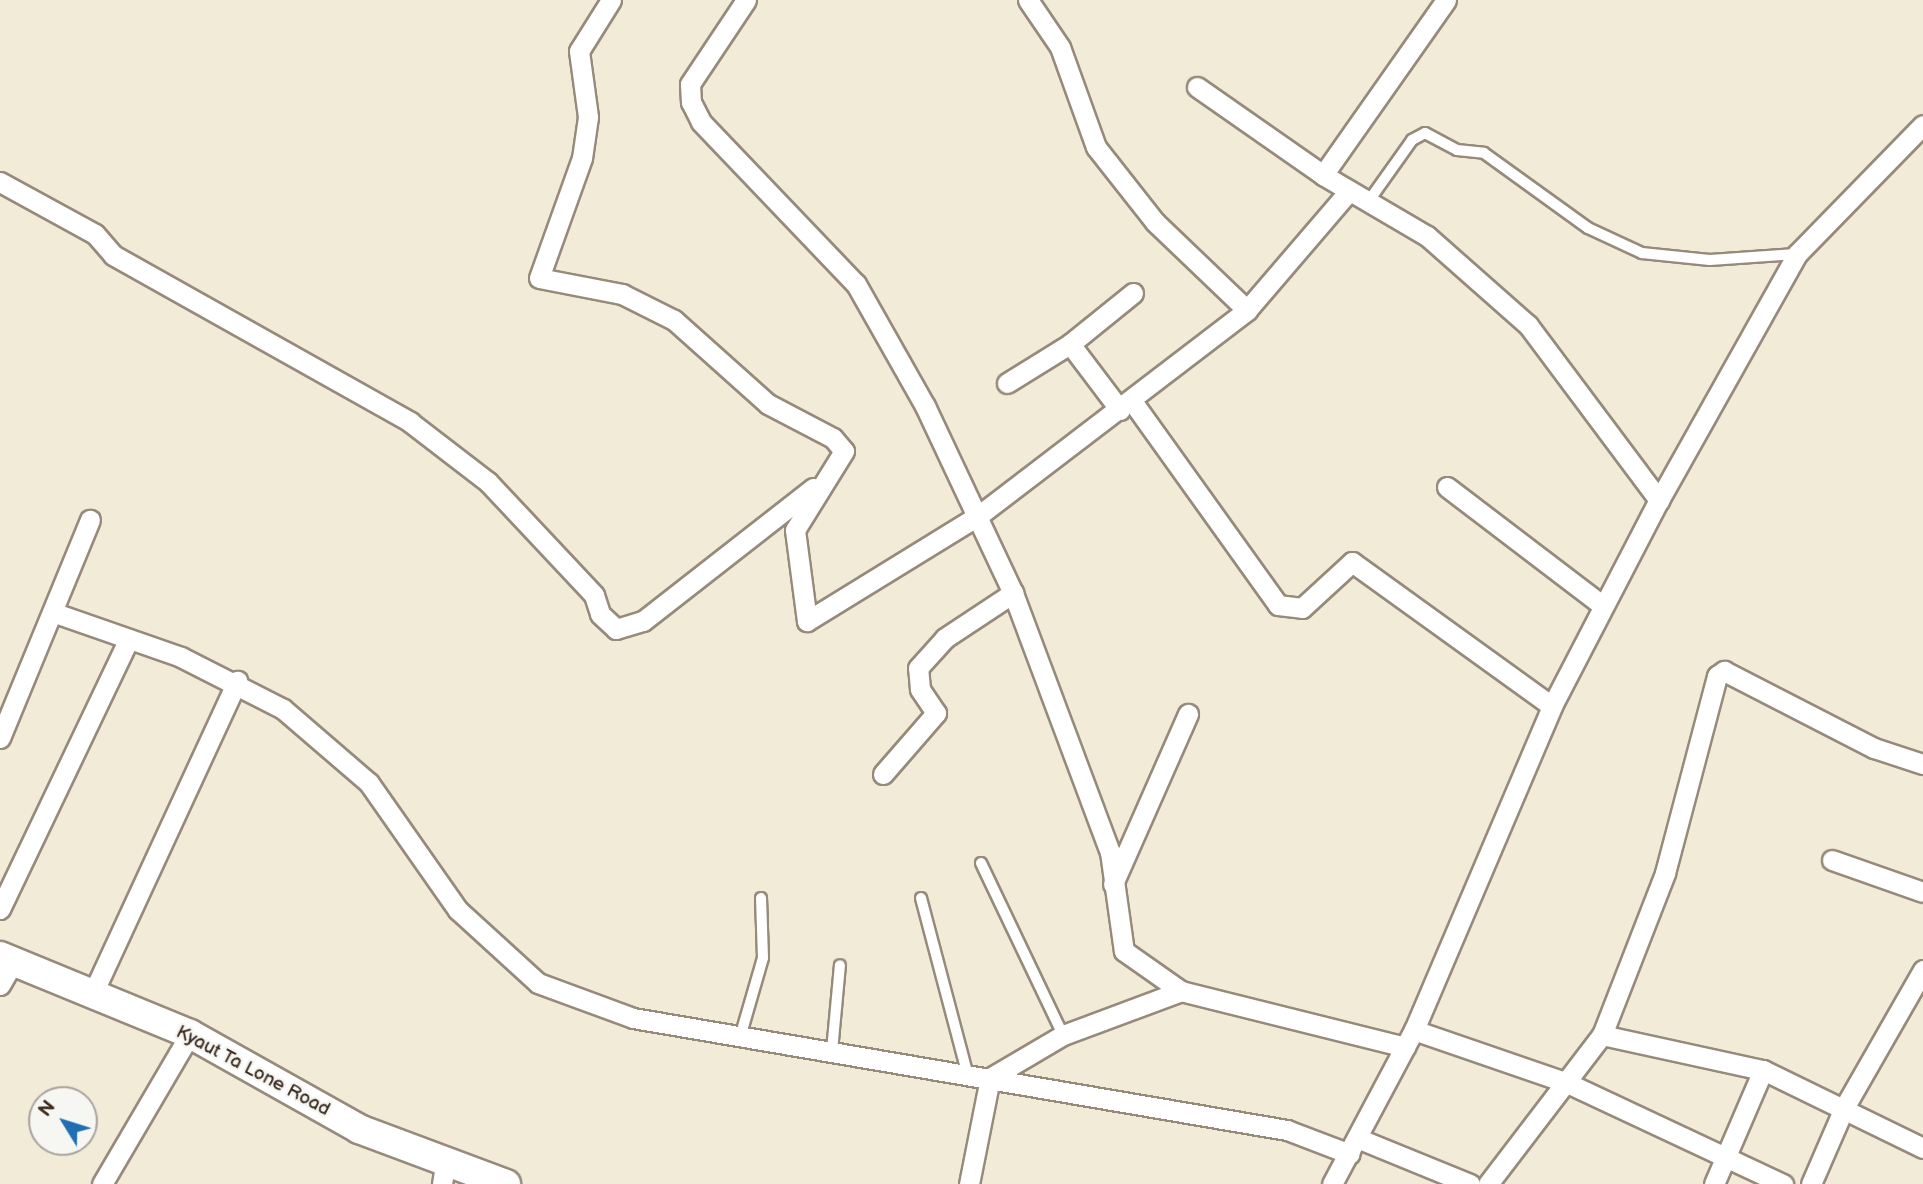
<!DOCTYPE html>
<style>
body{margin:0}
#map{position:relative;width:1923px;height:1184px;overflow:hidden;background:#f1ebd8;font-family:"Balsamiq Sans",sans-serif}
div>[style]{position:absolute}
.roads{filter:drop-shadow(2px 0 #968a7b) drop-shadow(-2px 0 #968a7b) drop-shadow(0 2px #968a7b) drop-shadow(0 -2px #968a7b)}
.service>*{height:10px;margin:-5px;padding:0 5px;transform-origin:5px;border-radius:5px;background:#fff}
.minor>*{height:19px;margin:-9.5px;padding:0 9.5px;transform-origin:9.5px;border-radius:9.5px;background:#fff}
.secondary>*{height:28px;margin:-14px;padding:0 14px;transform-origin:14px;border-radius:14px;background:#fff}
span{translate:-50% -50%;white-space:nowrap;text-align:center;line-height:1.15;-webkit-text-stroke:5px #f6f6f2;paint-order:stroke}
.street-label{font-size:19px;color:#3b2a1e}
.north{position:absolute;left:28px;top:1086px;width:70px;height:70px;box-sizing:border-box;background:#f6f6f2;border:2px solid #aba49d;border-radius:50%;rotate:308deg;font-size:19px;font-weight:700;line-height:28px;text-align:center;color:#3b2a1e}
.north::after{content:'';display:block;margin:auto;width:24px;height:32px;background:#1f6fb2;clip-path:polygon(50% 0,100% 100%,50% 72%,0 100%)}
</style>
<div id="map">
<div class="roads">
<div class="service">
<i style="left:1368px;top:202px;width:76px;rotate:-54.6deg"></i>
<i style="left:1412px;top:140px;width:15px;rotate:-28deg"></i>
<i style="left:1425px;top:133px;width:36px;rotate:28deg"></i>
<i style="left:1457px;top:150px;width:27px;rotate:6deg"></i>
<i style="left:1484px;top:153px;width:128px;rotate:35.8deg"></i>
<i style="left:1588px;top:228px;width:60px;rotate:24.8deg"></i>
<i style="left:1642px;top:253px;width:68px;rotate:5.9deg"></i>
<i style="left:1710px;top:260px;width:86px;rotate:-4deg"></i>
<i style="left:981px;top:863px;width:191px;rotate:64.5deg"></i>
<i style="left:921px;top:898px;width:180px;rotate:75.2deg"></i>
<i style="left:741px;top:1034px;width:79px;rotate:-73.9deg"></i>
<i style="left:763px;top:958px;width:60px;rotate:-91.9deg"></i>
<i style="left:832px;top:1051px;width:86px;rotate:-84.7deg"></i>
</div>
<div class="minor">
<i style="left:611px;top:0;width:60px;rotate:122.1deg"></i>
<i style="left:579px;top:51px;width:67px;rotate:82.2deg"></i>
<i style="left:588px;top:117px;width:41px;rotate:98.3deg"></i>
<i style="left:582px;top:158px;width:127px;rotate:109.7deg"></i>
<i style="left:539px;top:278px;width:85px;rotate:10.9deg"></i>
<i style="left:622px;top:294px;width:58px;rotate:26.6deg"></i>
<i style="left:674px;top:320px;width:126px;rotate:41.8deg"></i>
<i style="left:768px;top:404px;width:73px;rotate:27.6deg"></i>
<i style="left:833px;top:438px;width:17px;rotate:50deg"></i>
<i style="left:844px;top:451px;width:93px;rotate:121.8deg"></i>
<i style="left:795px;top:530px;width:92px;rotate:82.5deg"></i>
<i style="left:807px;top:621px;width:201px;rotate:-31.6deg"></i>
<i style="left:978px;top:516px;width:339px;rotate:-37.4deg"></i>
<i style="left:1247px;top:310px;width:127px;rotate:-136.3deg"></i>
<i style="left:1155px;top:222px;width:95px;rotate:-128.2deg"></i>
<i style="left:1096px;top:147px;width:106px;rotate:-109.8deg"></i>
<i style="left:1060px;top:47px;width:57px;rotate:-124.2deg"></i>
<i style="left:746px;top:0;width:101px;rotate:123.7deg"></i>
<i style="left:690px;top:84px;width:18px;rotate:87deg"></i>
<i style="left:691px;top:102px;width:22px;rotate:63deg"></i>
<i style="left:701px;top:122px;width:224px;rotate:46.3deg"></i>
<i style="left:856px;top:284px;width:140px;rotate:60.5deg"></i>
<i style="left:925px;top:406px;width:207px;rotate:64.8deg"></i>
<i style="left:1013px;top:593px;width:277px;rotate:69.5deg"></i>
<i style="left:1110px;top:852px;width:100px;rotate:82deg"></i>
<i style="left:1124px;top:951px;width:70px;rotate:35.1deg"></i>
<i style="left:1181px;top:991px;width:231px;rotate:14deg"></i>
<i style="left:1197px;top:87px;width:154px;rotate:34.9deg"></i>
<i style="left:1323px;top:175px;width:121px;rotate:30.4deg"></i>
<i style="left:1427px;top:236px;width:135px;rotate:41.4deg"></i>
<i style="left:1528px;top:325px;width:219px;rotate:53.2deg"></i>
<i style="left:1323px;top:175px;width:214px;rotate:-54.9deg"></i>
<i style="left:0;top:182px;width:108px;rotate:28.7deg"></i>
<i style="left:95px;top:234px;width:28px;rotate:49deg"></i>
<i style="left:113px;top:255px;width:341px;rotate:29.3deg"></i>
<i style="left:410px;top:422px;width:98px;rotate:37.6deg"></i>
<i style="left:488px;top:482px;width:155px;rotate:46.8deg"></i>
<i style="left:594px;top:595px;width:20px;rotate:72deg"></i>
<i style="left:600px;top:614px;width:22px;rotate:43deg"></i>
<i style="left:616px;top:629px;width:28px;rotate:-17deg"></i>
<i style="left:643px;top:621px;width:216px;rotate:-38deg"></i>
<i style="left:1247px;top:310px;width:157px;rotate:-49.4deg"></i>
<i style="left:1007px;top:383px;width:74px;rotate:-31.8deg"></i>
<i style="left:1132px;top:401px;width:251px;rotate:54.4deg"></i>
<i style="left:1278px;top:605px;width:24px;rotate:7deg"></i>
<i style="left:1302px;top:608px;width:68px;rotate:-42.6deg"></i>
<i style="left:1352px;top:562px;width:246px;rotate:35.8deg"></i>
<i style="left:1120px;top:410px;width:83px;rotate:-127.1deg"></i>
<i style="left:1070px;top:344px;width:81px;rotate:-39deg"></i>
<i style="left:1447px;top:487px;width:196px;rotate:37.3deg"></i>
<i style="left:55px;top:613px;width:133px;rotate:19.2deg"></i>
<i style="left:181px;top:657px;width:114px;rotate:27deg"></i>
<i style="left:283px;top:709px;width:113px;rotate:40.7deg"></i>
<i style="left:369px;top:783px;width:155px;rotate:55deg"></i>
<i style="left:458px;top:910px;width:108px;rotate:42.4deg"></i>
<i style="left:538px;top:983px;width:101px;rotate:20.2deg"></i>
<i style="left:633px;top:1018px;width:664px;rotate:9.72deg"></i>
<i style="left:1287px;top:1130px;width:67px;rotate:20.9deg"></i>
<i style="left:0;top:738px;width:236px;rotate:-67.6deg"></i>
<i style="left:883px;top:774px;width:81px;rotate:-49deg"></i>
<i style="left:936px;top:713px;width:29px;rotate:-124deg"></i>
<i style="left:920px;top:689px;width:21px;rotate:-95deg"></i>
<i style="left:918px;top:668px;width:40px;rotate:-48deg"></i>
<i style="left:945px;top:638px;width:82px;rotate:-33.5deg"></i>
<i style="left:1832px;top:860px;width:96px;rotate:19.4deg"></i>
<i style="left:1113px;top:884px;width:186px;rotate:-66.2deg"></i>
<i style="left:0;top:909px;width:299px;rotate:-64.5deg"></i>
<i style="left:0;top:985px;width:28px;rotate:-60deg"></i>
<i style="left:93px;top:993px;width:344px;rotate:-65.2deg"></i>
<i style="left:1414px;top:1030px;width:160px;rotate:19deg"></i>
<i style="left:1565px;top:1082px;width:241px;rotate:25.1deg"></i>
<i style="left:1602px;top:1035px;width:174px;rotate:-68.7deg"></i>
<i style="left:1665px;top:873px;width:204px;rotate:-75.2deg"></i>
<i style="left:1717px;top:676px;width:9px;rotate:-36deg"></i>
<i style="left:1724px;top:671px;width:169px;rotate:27.2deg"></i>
<i style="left:1874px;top:748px;width:52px;rotate:18.1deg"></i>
<i style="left:1357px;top:1138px;width:122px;rotate:22.2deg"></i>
<i style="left:102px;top:1184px;width:174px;rotate:-59.6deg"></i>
<i style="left:442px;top:1184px;width:24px;rotate:-81deg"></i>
<i style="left:969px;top:1184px;width:108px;rotate:-78.8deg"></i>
<i style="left:990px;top:1078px;width:85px;rotate:-30.5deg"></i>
<i style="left:1063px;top:1035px;width:126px;rotate:-20.4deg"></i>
<i style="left:1332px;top:1184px;width:174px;rotate:-62deg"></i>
<i style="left:1414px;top:1030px;width:352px;rotate:-66.9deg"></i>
<i style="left:1552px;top:706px;width:232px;rotate:-62.6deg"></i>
<i style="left:1659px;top:500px;width:282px;rotate:-60.7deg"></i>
<i style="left:1797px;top:254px;width:180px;rotate:-45.7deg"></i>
<i style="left:1488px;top:1184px;width:188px;rotate:-52.6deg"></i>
<i style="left:1602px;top:1035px;width:165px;rotate:12.3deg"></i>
<i style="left:1763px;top:1070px;width:178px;rotate:26deg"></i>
<i style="left:1714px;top:1184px;width:124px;rotate:-66.7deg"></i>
<i style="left:1811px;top:1184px;width:83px;rotate:-66.5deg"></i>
<i style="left:1844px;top:1108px;width:159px;rotate:-60.2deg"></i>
</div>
<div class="secondary">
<i style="left:0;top:956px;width:205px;rotate:22.3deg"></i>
<i style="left:190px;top:1034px;width:194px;rotate:29.3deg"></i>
<i style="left:359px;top:1129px;width:157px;rotate:20.5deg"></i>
</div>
</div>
<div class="street-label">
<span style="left:253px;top:1071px;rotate:28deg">Kyaut Ta Lone Road</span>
</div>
<div class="north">N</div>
</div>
